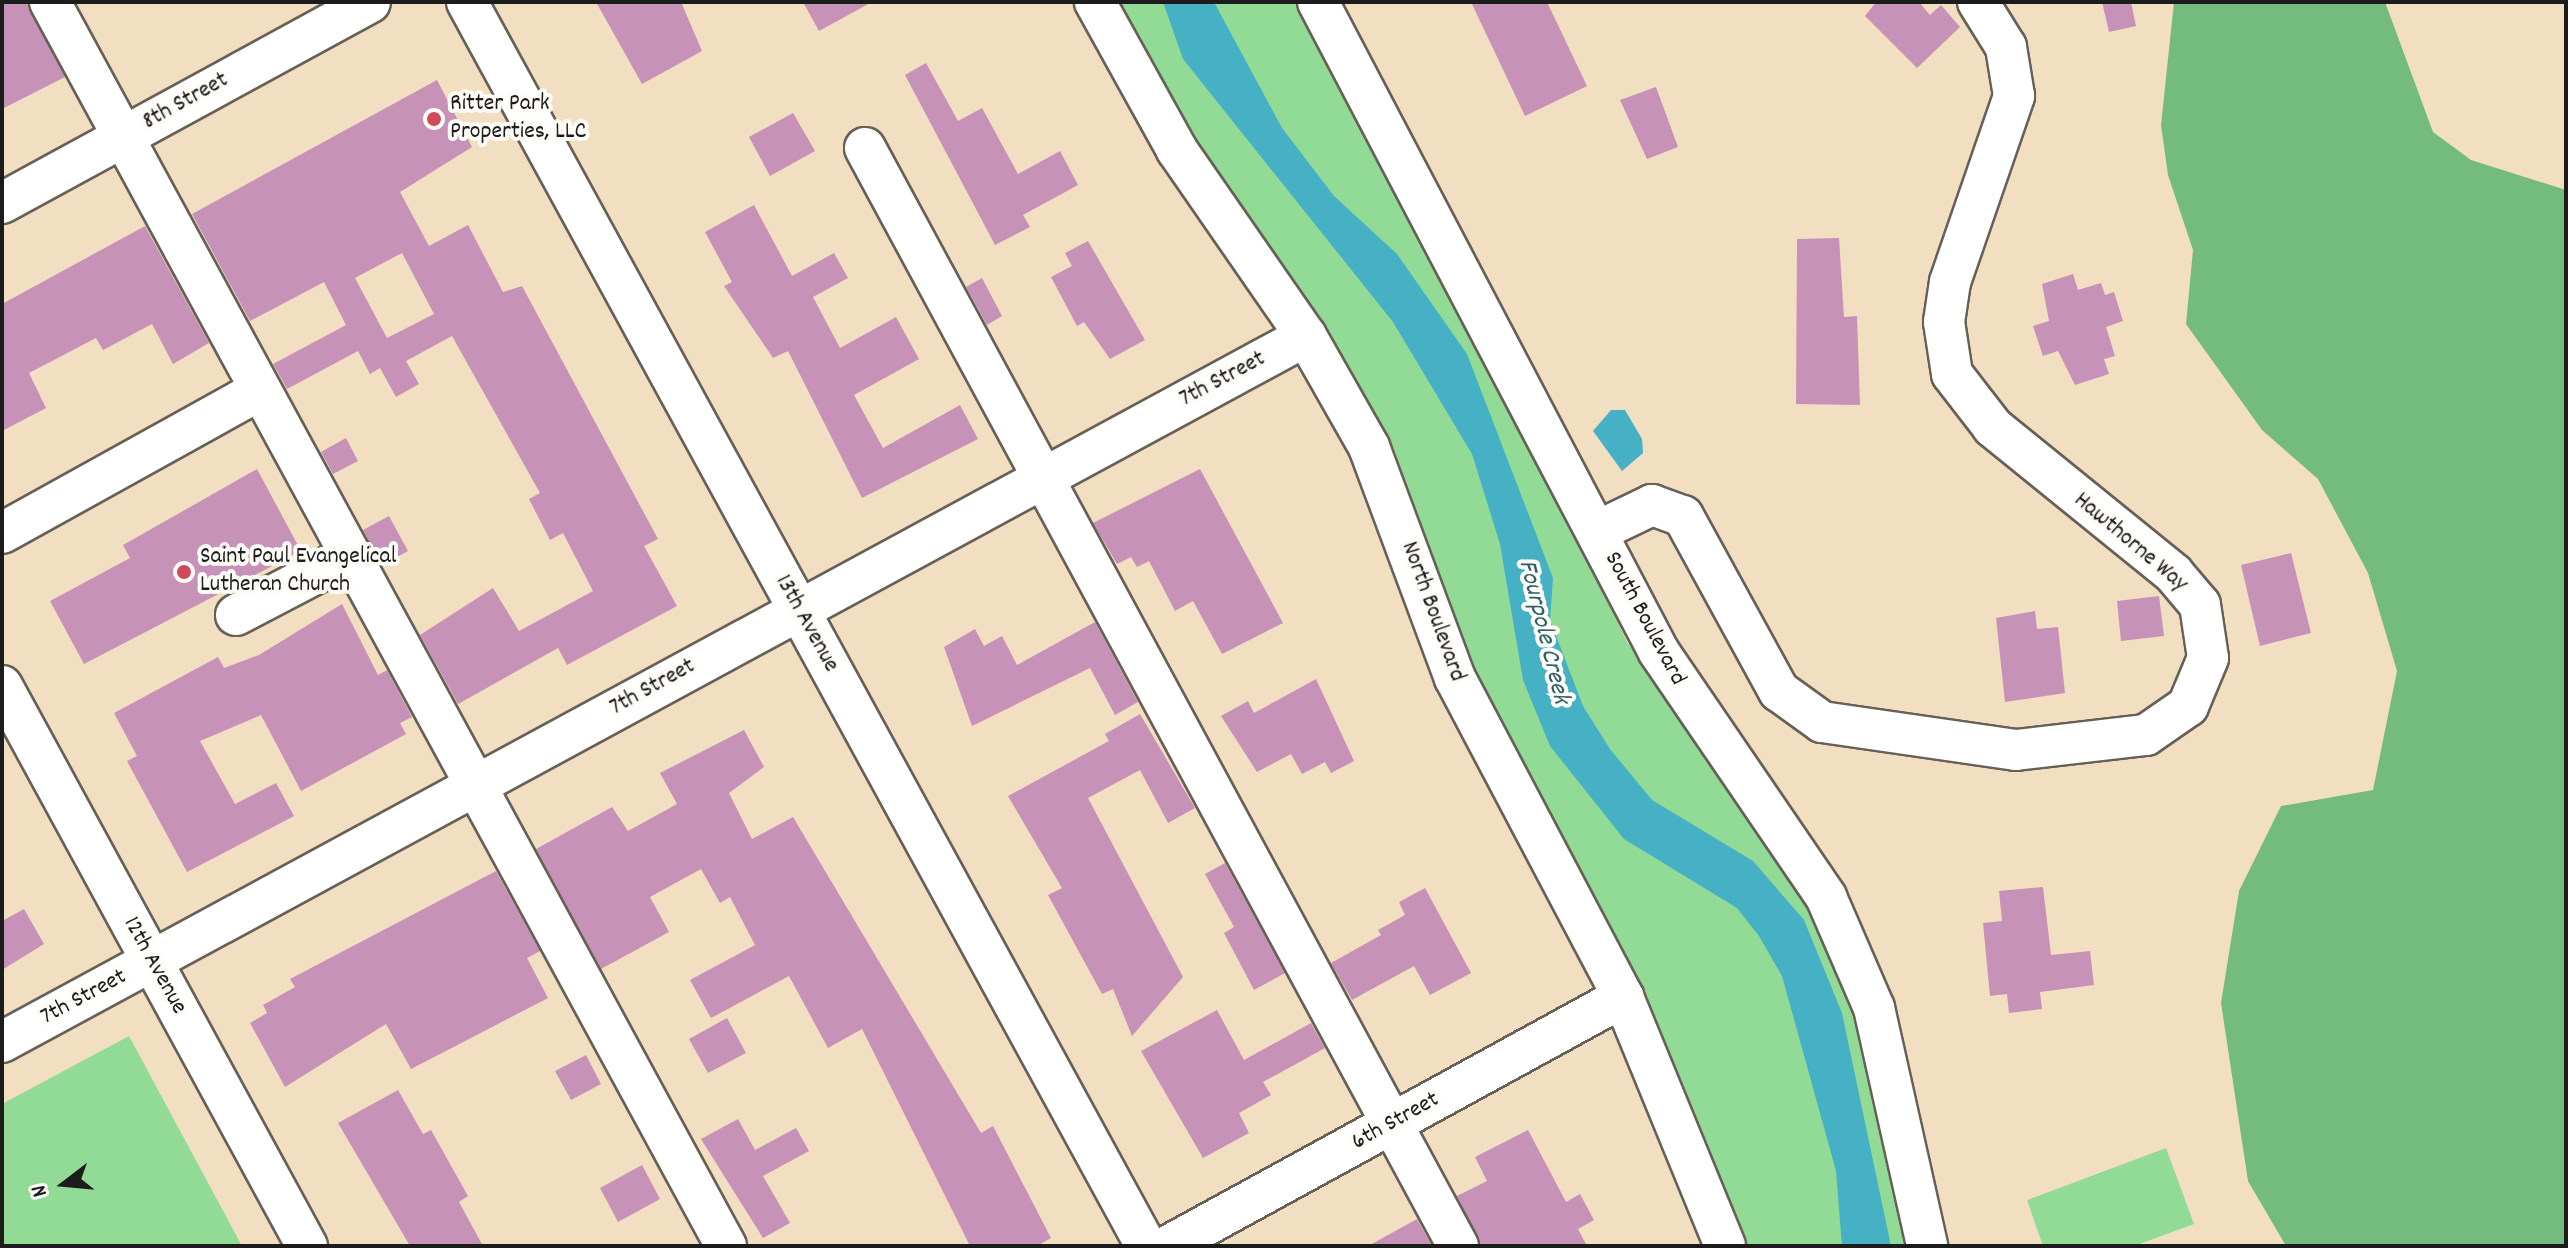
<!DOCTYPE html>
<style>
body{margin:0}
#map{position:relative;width:2568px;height:1248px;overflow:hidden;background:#f2dfc1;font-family:Dekko,sans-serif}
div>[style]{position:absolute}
.green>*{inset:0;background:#91db97}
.forest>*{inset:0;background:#74bb80}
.water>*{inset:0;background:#46b0c4}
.building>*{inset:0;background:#c792b8}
.roads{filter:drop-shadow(2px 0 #676056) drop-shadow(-2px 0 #676056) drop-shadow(0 2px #676056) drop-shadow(0 -2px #676056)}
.minor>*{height:40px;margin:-20px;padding:0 20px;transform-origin:20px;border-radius:20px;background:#fff}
.dots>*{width:22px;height:22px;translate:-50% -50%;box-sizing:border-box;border:4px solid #fdfcf7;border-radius:50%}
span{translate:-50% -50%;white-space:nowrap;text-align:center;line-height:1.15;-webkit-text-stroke:8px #fdfcf7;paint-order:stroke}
.street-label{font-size:24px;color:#1c1c1c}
.poi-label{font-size:24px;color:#1c1c1c}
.left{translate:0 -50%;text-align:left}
.water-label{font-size:26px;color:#2f5f68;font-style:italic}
.frame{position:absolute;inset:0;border:4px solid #1c1c1c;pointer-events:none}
.north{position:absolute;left:24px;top:1144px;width:80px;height:80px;-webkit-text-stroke:6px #fdfcf7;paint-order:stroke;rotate:254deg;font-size:22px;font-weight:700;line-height:32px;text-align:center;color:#1c1c1c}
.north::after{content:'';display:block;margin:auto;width:28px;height:36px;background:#1c1c1c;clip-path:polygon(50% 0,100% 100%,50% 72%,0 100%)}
</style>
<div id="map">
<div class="green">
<i style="clip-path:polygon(1116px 2px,1302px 2px,1481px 334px,1627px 642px,1843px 960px,1914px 1246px,1745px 1246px,1636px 978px,1496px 725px,1379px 424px,1191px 136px)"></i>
<i style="clip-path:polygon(129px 1036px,242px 1246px,2px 1246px,2px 1104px)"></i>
<i style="clip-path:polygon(2166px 1148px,2194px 1224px,2134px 1246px,2043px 1246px,2027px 1200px)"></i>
</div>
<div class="forest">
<i style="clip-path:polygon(2174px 2px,2385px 2px,2433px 132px,2471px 160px,2566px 190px,2566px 1246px,2286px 1246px,2248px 1181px,2221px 1003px,2239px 891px,2281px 806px,2373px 790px,2397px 671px,2368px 573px,2318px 479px,2262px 430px,2186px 324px,2193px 250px,2168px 175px,2161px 125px)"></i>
</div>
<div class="water">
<i style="clip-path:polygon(1163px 2px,1214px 2px,1282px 128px,1334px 196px,1397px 254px,1467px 354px,1553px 578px,1550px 620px,1583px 706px,1610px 749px,1652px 800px,1753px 861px,1804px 920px,1842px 1013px,1891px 1246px,1842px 1246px,1836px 1171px,1782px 976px,1759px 936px,1737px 908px,1624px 839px,1550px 746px,1523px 680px,1500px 544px,1472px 454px,1393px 322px,1183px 59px)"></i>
<i style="clip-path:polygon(1611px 410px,1625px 410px,1642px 439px,1643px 453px,1622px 471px,1593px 431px)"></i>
</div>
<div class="building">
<i style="clip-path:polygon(2px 2px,27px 2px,65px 77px,2px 109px)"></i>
<i style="clip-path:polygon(596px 2px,681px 2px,702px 51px,642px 84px)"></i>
<i style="clip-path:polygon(803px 2px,872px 2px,819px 31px)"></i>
<i style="clip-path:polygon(1471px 2px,1547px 2px,1587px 86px,1525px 116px)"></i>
<i style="clip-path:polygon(1876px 2px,1919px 2px,1930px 15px,1941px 5px,1960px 27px,1917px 68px,1865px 16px)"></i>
<i style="clip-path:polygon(2102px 2px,2131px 2px,2136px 26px,2109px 32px)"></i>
<i style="clip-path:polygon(926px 63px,958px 121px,982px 108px,1018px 174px,1060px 151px,1078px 185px,1023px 215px,1030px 227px,995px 245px,905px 75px)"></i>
<i style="clip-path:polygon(evenodd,437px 80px,472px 147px,400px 192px,429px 246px,468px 225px,503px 292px,522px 286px,658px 539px,644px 546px,677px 606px,567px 665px,558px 648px,458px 704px,420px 635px,493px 588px,519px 631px,593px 591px,563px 533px,550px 540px,529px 499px,540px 493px,452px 336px,406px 361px,419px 384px,396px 397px,380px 368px,370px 374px,358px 351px,287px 389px,273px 364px,346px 325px,324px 282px,250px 321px,192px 214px,437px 80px,402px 253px,434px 314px,387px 338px,355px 278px,402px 253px)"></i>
<i style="clip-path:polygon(1656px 87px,1678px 147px,1647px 159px,1620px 100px)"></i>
<i style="clip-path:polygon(793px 113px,815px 151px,770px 176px,749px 137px)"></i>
<i style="clip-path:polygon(754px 205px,792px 276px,834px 253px,848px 278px,813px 297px,840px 348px,896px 317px,919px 359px,854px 395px,883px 448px,960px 405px,978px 439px,862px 498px,788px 351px,773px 358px,724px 286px,732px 282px,705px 232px)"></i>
<i style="clip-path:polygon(145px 226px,209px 343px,173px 364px,152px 324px,103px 350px,96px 338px,29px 373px,46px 408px,2px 431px,2px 304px)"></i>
<i style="clip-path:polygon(1839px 238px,1844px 317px,1857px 316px,1860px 405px,1796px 404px,1797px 239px)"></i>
<i style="clip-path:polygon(1088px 241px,1145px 340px,1110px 359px,1084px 322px,1077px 326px,1051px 277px,1072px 266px,1065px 253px)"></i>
<i style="clip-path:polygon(2073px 274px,2078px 290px,2101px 283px,2105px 295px,2114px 292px,2123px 321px,2106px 327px,2115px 356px,2104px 359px,2109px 374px,2075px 385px,2058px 351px,2043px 356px,2033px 326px,2049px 321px,2042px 284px)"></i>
<i style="clip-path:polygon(982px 278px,1002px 316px,987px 325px,966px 287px)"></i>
<i style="clip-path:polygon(346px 438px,358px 461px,333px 474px,321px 452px)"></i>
<i style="clip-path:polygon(257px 469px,301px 551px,84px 664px,50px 601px,130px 558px,123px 545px)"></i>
<i style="clip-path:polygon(1200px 469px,1283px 623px,1222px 654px,1193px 601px,1175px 611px,1149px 561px,1137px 567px,1131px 557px,1117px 564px,1093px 523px)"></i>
<i style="clip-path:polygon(389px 516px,408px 551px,382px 565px,363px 530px)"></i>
<i style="clip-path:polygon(2291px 553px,2311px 633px,2260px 646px,2241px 565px)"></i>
<i style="clip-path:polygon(2159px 596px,2164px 636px,2121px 641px,2117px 601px)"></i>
<i style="clip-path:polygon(342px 604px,378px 675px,387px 670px,412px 717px,400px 723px,406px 734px,301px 791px,261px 715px,200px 741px,235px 804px,276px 783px,294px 816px,187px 872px,127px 761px,137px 756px,114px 713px,218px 657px,224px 668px,259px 655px)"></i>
<i style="clip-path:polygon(2035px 611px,2037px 629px,2058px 627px,2065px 693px,2005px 702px,1996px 618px)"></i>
<i style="clip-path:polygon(1095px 622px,1138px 702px,1115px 715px,1090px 668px,972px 726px,944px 647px,975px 629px,984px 646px,1002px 636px,1017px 665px)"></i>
<i style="clip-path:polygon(1316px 679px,1354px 761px,1331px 773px,1325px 762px,1302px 774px,1291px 754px,1257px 772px,1221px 716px,1248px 701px,1254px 713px)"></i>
<i style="clip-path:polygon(1140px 714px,1195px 808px,1168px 823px,1140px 770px,1088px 798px,1183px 977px,1132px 1036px,1113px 989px,1102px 994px,1048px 895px,1062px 888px,1008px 796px,1109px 741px,1105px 734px)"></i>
<i style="clip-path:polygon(744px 730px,764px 767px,729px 793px,752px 839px,793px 817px,981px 1133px,993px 1126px,1051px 1238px,1037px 1246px,970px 1246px,862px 1029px,828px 1048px,789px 976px,711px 1018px,690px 980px,755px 945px,730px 897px,720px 903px,701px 869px,650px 897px,669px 932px,601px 969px,536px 849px,612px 807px,628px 831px,677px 804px,660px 773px)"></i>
<i style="clip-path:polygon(1225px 863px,1285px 973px,1254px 990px,1224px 933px,1234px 927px,1205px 874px)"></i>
<i style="clip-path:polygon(496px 871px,540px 951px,527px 958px,548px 998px,411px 1069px,386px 1024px,285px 1087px,250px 1023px,267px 1013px,263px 1005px,295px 987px,290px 979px)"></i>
<i style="clip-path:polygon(2043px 887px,2051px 955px,2090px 951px,2094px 985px,2040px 992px,2042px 1009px,2009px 1013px,2007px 994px,1990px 996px,1983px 923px,2002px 921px,1999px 891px)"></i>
<i style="clip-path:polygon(1425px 888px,1471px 973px,1430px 995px,1414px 966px,1352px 1000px,1331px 963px,1381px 935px,1378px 930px,1405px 915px,1399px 902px)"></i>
<i style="clip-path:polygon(24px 909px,44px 944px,2px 970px,2px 921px)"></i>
<i style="clip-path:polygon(1217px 1010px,1244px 1060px,1311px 1023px,1325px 1048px,1263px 1082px,1271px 1095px,1239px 1113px,1249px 1133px,1203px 1158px,1141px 1051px)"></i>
<i style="clip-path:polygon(727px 1018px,746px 1053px,708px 1073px,689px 1039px)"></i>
<i style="clip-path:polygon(586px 1055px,601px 1084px,571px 1100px,555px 1071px)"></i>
<i style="clip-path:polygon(398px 1090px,423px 1134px,431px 1130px,468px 1196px,459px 1202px,483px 1246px,410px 1246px,338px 1123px)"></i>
<i style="clip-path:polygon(738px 1119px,755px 1150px,796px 1128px,809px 1151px,763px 1176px,790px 1223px,763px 1238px,701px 1139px)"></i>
<i style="clip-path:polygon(1528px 1130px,1566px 1202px,1580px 1194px,1594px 1220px,1578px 1229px,1587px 1246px,1481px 1246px,1457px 1196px,1487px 1181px,1475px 1157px)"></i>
<i style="clip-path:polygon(642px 1165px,660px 1199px,618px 1222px,600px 1188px)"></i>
<i style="clip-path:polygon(1417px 1219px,1432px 1246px,1368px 1246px)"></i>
</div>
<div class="roads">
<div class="minor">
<i style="left:50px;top:2px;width:1416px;rotate:61.48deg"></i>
<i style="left:467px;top:2px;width:1417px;rotate:61.37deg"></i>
<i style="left:1095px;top:2px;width:169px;rotate:61deg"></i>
<i style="left:1177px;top:150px;width:226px;rotate:55.3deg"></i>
<i style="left:1306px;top:336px;width:128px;rotate:60.4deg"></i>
<i style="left:1369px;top:447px;width:246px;rotate:69.6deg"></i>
<i style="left:1455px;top:678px;width:361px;rotate:62.2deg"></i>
<i style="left:1623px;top:997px;width:269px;rotate:67.7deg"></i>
<i style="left:1318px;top:2px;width:734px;rotate:62.32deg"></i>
<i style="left:1659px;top:652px;width:297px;rotate:55.7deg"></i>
<i style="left:1826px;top:897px;width:121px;rotate:66.6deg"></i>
<i style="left:1874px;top:1008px;width:244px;rotate:77.4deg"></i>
<i style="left:865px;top:148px;width:1248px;rotate:61.63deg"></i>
<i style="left:2px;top:203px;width:419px;rotate:-28.6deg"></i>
<i style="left:1598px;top:531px;width:60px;rotate:-25.7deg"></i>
<i style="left:1652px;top:505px;width:33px;rotate:20deg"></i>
<i style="left:1683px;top:516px;width:200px;rotate:61.3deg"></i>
<i style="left:1779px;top:691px;width:53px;rotate:35.8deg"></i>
<i style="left:1822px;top:722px;width:196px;rotate:8.2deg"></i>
<i style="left:2016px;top:750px;width:131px;rotate:-6.6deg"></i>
<i style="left:2146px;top:735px;width:51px;rotate:-34.6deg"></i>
<i style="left:2188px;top:706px;width:52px;rotate:-67.4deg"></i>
<i style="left:2208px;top:658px;width:54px;rotate:-98.6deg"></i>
<i style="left:2200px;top:605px;width:42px;rotate:-130.2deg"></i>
<i style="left:2173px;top:573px;width:232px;rotate:-141deg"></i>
<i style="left:1993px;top:427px;width:67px;rotate:-127.7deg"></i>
<i style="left:1952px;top:374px;width:53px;rotate:-98.7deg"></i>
<i style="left:1944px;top:322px;width:40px;rotate:-81.5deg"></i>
<i style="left:1950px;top:282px;width:197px;rotate:-71deg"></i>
<i style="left:2014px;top:96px;width:50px;rotate:-99.3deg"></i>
<i style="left:2006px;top:47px;width:53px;rotate:-121.9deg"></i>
<i style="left:2px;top:533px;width:295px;rotate:-29deg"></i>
<i style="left:236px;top:615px;width:130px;rotate:-27.6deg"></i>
<i style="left:2px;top:686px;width:638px;rotate:61.43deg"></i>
<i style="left:2px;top:1042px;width:1483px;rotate:-28.43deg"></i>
<i style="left:1168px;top:1246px;width:519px;rotate:-28.69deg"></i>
</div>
</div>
<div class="dots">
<i style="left:434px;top:119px;background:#d1495b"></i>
<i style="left:184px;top:572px;background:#d1495b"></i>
</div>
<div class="street-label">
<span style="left:186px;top:102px;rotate:-29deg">8th Street</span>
<span style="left:1223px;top:380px;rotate:-28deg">7th Street</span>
<span style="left:2130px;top:543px;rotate:40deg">Hawthorne Way</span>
<span style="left:1432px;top:612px;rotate:70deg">North Boulevard</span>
<span style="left:1644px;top:619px;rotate:62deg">South Boulevard</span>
<span style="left:806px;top:624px;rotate:61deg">13th Avenue</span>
<span style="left:653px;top:688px;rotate:-29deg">7th Street</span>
<span style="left:154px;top:966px;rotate:61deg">12th Avenue</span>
<span style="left:84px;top:998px;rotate:-28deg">7th Street</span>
<span style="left:1396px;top:1122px;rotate:-29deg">6th Street</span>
</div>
<div class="poi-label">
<span class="left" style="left:450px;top:119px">Ritter Park<br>Properties, LLC</span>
<span class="left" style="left:200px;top:572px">Saint Paul Evangelical<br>Lutheran Church</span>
</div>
<div class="water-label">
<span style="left:1543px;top:632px;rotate:76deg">Fourpole Creek</span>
</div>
<div class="frame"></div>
<div class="north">N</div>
</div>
